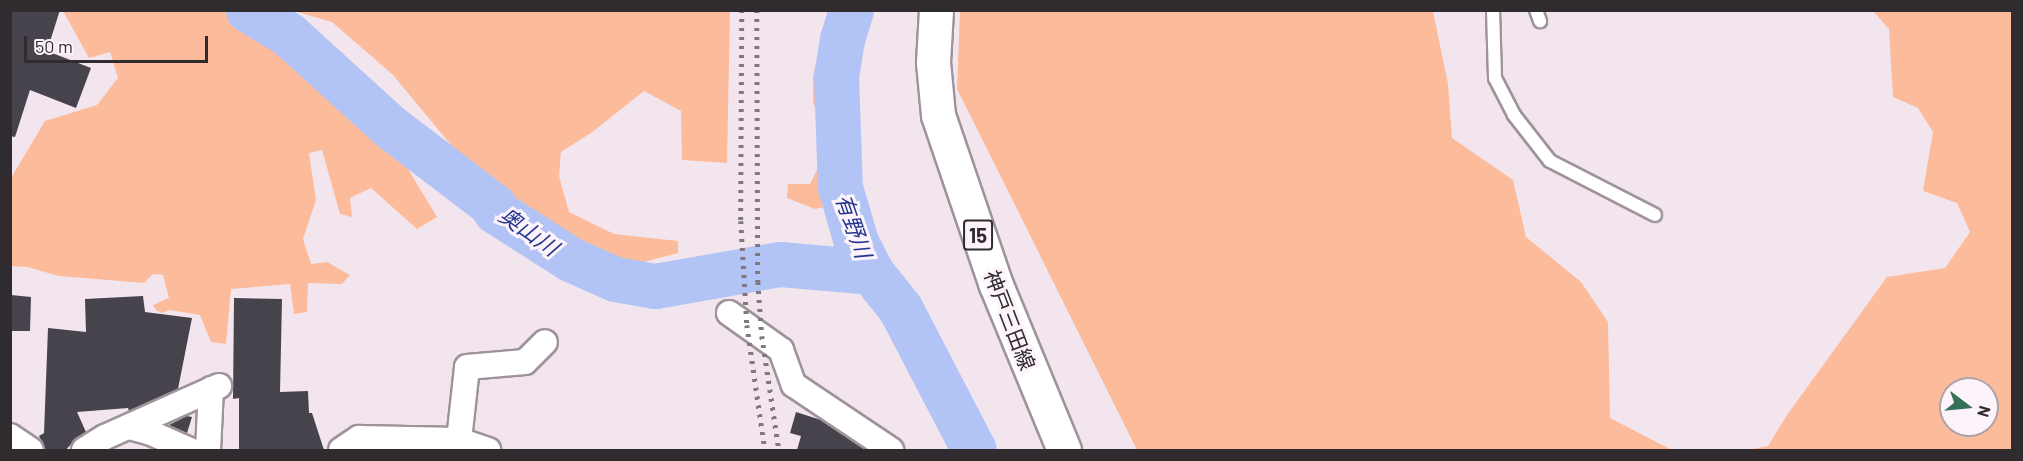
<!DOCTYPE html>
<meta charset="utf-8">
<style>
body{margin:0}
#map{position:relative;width:2023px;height:461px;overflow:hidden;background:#f2e5ed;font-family:Barlow,"Noto Sans JP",sans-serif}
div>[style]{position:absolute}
.green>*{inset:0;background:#fcbc9c}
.river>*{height:45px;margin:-22.5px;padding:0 22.5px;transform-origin:22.5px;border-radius:22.5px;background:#b2c4f5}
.building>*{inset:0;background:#47434d}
.roads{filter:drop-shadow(2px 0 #9f939b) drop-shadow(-2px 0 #9f939b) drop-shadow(0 2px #9f939b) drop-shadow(0 -2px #9f939b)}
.lane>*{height:12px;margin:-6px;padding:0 6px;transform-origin:6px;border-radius:6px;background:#fff}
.street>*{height:24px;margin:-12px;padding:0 12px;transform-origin:12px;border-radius:12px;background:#fff}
.primary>*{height:33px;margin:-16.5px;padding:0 16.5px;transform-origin:16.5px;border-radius:16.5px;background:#fff}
.rail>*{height:4.5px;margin-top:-2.25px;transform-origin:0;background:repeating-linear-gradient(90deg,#80787d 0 3px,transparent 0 9px)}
span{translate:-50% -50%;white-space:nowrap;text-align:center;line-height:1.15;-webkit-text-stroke:6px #fdf3fa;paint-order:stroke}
.shield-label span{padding:2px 4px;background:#fdf3fa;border:2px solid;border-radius:4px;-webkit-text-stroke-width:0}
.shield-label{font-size:20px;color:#302b2e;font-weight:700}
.street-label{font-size:21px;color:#302b2e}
.water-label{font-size:22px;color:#233690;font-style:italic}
.frame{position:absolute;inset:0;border:12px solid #302b2e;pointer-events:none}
.north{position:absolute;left:1939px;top:377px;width:60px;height:60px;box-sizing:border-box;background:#fdf3fa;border:2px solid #aba3a8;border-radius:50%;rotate:106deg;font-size:16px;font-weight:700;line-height:24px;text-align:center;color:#302b2e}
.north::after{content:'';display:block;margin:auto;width:21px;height:27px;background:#377058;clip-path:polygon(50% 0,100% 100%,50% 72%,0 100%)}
.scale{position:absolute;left:24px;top:36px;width:184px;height:27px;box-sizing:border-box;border:3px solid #302b2e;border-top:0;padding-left:8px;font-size:18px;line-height:21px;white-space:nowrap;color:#302b2e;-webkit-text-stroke:4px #fdf3fa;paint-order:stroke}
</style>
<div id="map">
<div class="green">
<i style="clip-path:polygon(63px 11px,248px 11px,270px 22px,405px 164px,437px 217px,417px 229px,371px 188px,350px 198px,352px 217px,340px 214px,322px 150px,309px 153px,316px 200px,303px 239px,311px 264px,327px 262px,350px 275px,342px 284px,308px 283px,307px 312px,294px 314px,290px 284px,231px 289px,226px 344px,211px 342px,200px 315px,170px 310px,162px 313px,156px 310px,153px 305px,169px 298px,163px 275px,153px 274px,144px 283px,59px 276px,27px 267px,11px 266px,11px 178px,45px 121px,97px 105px,118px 78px,110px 52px,89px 58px)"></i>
<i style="clip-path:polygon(294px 11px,730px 11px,727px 163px,682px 160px,681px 111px,644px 91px,591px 133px,561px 152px,559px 176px,569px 212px,614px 234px,678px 241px,678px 253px,625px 267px,542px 235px,502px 190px,461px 157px,393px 75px,332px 22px)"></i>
<i style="clip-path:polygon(838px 11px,872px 11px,853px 71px,858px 200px,815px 209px,787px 198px,788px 184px,810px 184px,826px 152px,823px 120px,813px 103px,813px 77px,822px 35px)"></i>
<i style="clip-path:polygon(960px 11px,1433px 11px,1448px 84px,1452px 138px,1513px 180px,1526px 237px,1581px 282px,1608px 322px,1610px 418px,1672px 450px,1137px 450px,957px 89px)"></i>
<i style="clip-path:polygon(evenodd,1873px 11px,2012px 11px,2012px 450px,1747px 450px,1768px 446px,1787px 415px,1887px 277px,1945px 268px,1970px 232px,1957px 203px,1923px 191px,1933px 132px,1918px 108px,1893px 97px,1889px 29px,1873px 11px,1951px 389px,1987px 389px,1987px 425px,1951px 425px,1951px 389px)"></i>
</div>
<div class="river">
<i style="left:248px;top:10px;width:47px;rotate:31deg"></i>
<i style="left:288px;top:34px;width:137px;rotate:42.3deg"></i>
<i style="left:389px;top:126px;width:132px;rotate:37.3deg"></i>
<i style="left:494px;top:206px;width:5px;rotate:79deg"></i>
<i style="left:495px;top:211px;width:89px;rotate:32.6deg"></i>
<i style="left:570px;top:259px;width:49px;rotate:24deg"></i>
<i style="left:615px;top:279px;width:41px;rotate:9.9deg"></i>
<i style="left:655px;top:286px;width:127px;rotate:-10deg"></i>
<i style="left:780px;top:264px;width:91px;rotate:5deg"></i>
<i style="left:851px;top:10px;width:30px;rotate:107deg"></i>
<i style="left:842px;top:39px;width:36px;rotate:99deg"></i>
<i style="left:836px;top:75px;width:112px;rotate:88deg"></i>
<i style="left:840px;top:187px;width:57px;rotate:73.8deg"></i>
<i style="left:856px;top:242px;width:34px;rotate:63deg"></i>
<i style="left:871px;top:272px;width:46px;rotate:51.1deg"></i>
<i style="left:900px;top:308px;width:160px;rotate:62.5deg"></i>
</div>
<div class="building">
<i style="clip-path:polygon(10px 10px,60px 10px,47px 51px,91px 68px,76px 108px,30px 90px,15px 137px,10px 136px)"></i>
<i style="clip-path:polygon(11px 295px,31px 297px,30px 331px,10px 331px)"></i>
<i style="clip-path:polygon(143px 296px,145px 312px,192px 318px,178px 389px,129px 411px,128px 408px,77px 412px,86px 432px,76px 438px,66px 450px,46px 450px,39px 436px,44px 433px,48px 328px,86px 332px,85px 299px)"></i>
<i style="clip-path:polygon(234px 298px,282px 299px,280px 392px,308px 391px,309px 413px,312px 413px,324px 450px,239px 450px,239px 398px,233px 399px)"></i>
<i style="clip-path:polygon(796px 412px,821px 420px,866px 450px,797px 450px,801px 436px,790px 433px)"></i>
<i style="clip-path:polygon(187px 416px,192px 417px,187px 433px,169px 425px)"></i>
</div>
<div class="roads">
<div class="lane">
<i style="left:1493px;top:10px;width:68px;rotate:88.3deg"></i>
<i style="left:1495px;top:78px;width:42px;rotate:62.8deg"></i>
<i style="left:1514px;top:115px;width:58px;rotate:52deg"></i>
<i style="left:1550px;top:161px;width:118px;rotate:27.2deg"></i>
<i style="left:1536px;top:10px;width:12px;rotate:70deg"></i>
</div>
<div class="street">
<i style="left:729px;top:313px;width:64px;rotate:35.4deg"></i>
<i style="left:781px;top:350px;width:37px;rotate:70deg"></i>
<i style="left:794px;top:385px;width:117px;rotate:33.8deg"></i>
<i style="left:129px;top:427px;width:23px;rotate:15deg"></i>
<i style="left:151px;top:433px;width:43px;rotate:23.6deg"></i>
<i style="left:10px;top:436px;width:25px;rotate:34deg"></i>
<i style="left:459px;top:440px;width:31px;rotate:19deg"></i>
<i style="left:84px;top:450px;width:25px;rotate:-32deg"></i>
<i style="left:105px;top:437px;width:125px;rotate:-24.1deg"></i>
<i style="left:208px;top:450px;width:61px;rotate:-87.2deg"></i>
<i style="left:341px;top:450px;width:22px;rotate:-34deg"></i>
<i style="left:359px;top:438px;width:100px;rotate:1.1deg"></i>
<i style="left:459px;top:440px;width:73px;rotate:-83.7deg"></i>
<i style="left:467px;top:367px;width:58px;rotate:-4.9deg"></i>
<i style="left:525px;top:362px;width:28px;rotate:-45deg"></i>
</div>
<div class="primary">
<i style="left:936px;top:10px;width:52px;rotate:93.3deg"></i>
<i style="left:933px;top:62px;width:53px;rotate:84.6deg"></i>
<i style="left:938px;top:115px;width:180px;rotate:71.2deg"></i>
<i style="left:996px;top:285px;width:178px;rotate:67.6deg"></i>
</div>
</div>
<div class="rail">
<i style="left:742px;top:10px;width:211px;rotate:90.3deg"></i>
<i style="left:741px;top:221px;width:104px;rotate:86.7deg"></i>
<i style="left:747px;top:325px;width:126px;rotate:81.8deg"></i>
<i style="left:757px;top:10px;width:272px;rotate:89.8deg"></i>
<i style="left:758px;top:282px;width:54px;rotate:85.8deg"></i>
<i style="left:762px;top:336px;width:115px;rotate:81.5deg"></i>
</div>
<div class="shield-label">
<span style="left:978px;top:235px">15</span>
</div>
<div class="street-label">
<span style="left:1010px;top:320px;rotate:69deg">神戸三田線</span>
</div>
<div class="water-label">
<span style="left:854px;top:226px;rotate:71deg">有野川</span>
<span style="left:529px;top:231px;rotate:35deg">奥山川</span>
</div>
<div class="frame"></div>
<div class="north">N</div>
<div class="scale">50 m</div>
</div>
